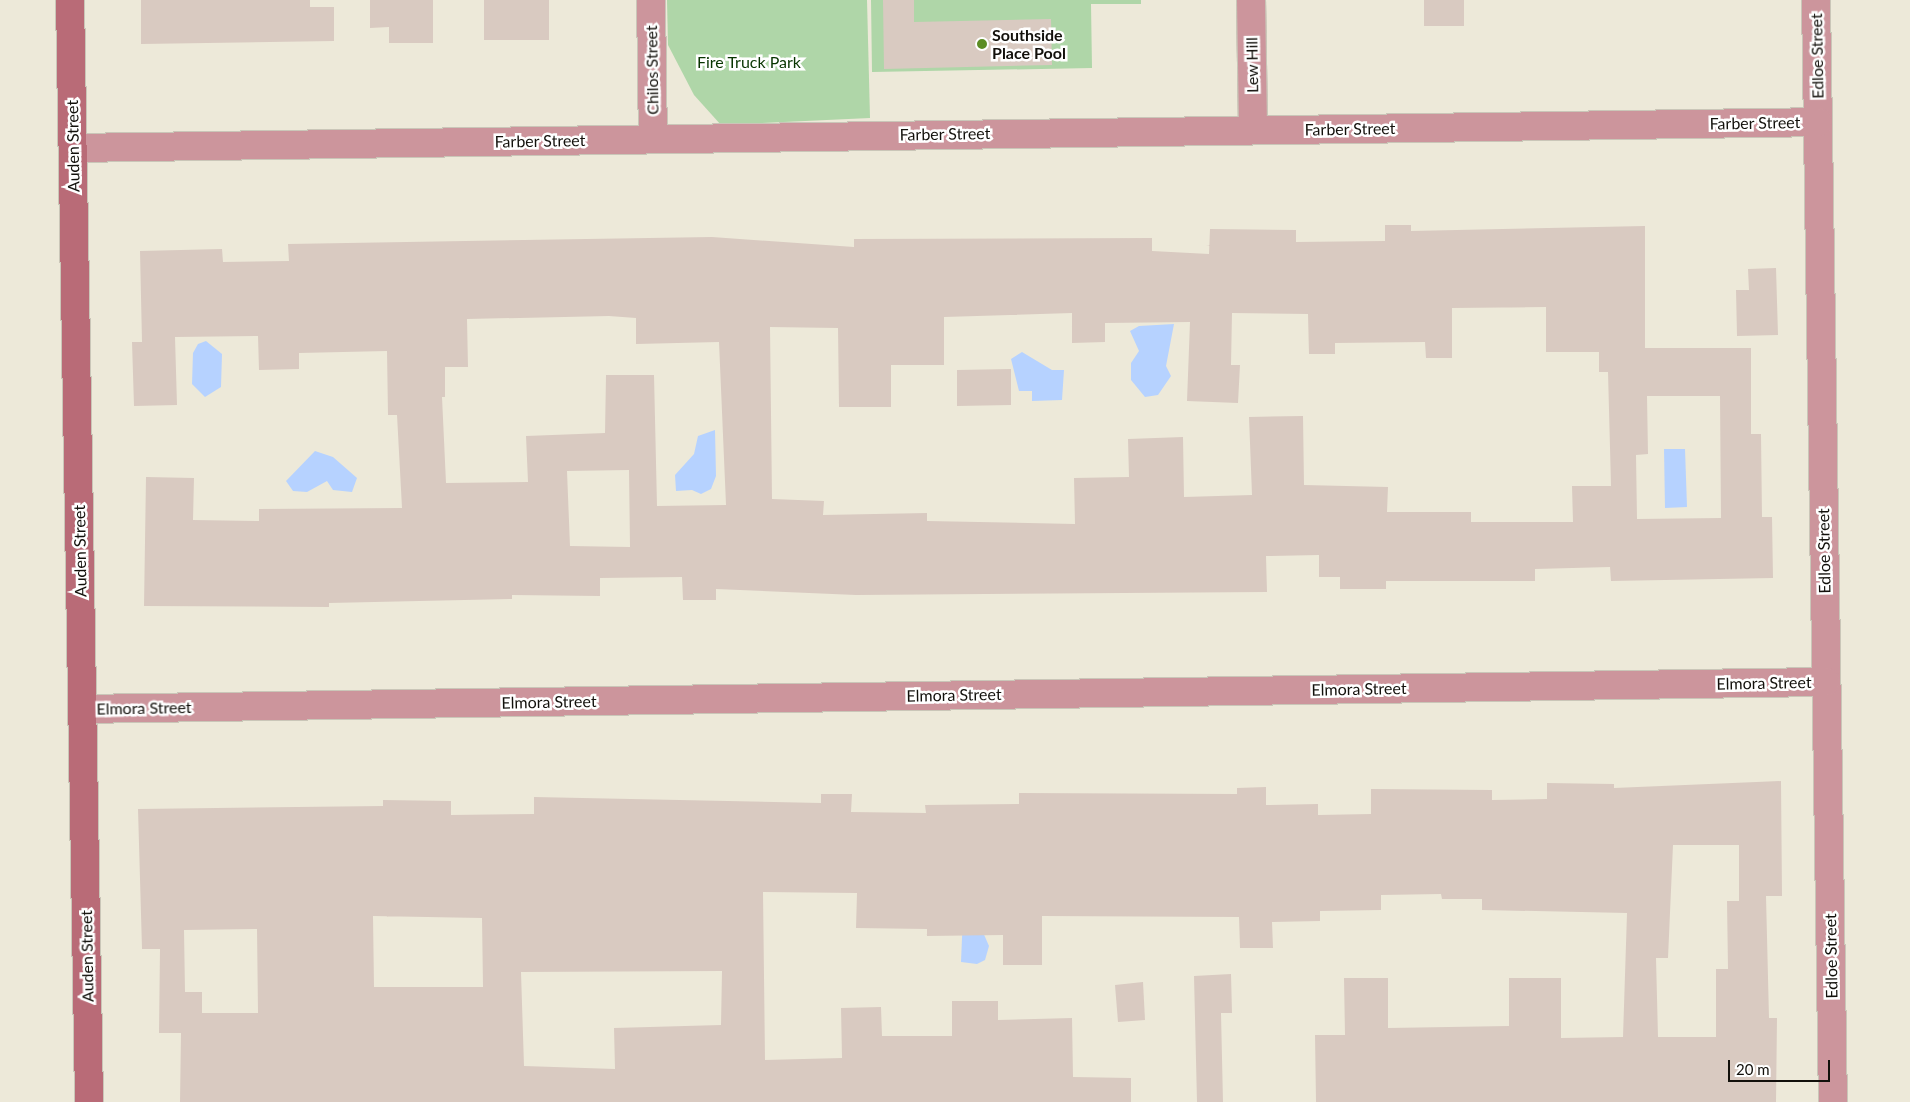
<!DOCTYPE html>
<style>
body{margin:0}
#map{position:relative;width:1910px;height:1102px;overflow:hidden;background:#ede9d9;font-family:Lato,sans-serif}
div>[style]{position:absolute}
.green>*{inset:0;background:#afd6a8}
.water>*{inset:0;background:#b6d2ff}
.building>*{inset:0;background:#d9cac1}
.roads{filter:drop-shadow(1px 0 #cac6b8) drop-shadow(-1px 0 #cac6b8) drop-shadow(0 1px #cac6b8) drop-shadow(0 -1px #cac6b8)}
.street>*{height:28px;margin:-14px;padding:0 14px;transform-origin:14px;border-radius:14px;background:#cc959c}
.secondary>*{height:28px;margin:-14px;padding:0 14px;transform-origin:14px;border-radius:14px;background:#b96b77}
.dots>*{width:14px;height:14px;translate:-50% -50%;box-sizing:border-box;border:2px solid #fff;border-radius:50%}
span{translate:-50% -50%;white-space:nowrap;text-align:center;line-height:1.15;-webkit-text-stroke:5px #fff;paint-order:stroke}
.poi-label{font-size:16px;color:#12100b;font-weight:700}
.left{translate:0 -50%;text-align:left}
.street-label{font-size:16px;color:#12100b}
.park-label{font-size:16px;color:#083500}
.scale{position:absolute;left:1728px;top:1060px;width:102px;height:22px;box-sizing:border-box;border:2px solid #12100b;border-top:0;padding-left:6px;font-size:15px;line-height:18px;white-space:nowrap;color:#12100b;-webkit-text-stroke:4px #fff;paint-order:stroke}
</style>
<div id="map">
<div class="green">
<i style="clip-path:polygon(667px 0,867px 0,870px 118px,721px 125px,694px 95px,668px 45px)"></i>
<i style="clip-path:polygon(871px 0,1141px 0,1141px 4px,1091px 4px,1092px 68px,872px 72px)"></i>
</div>
<div class="water">
<i style="clip-path:polygon(1174px 324px,1166px 366px,1171px 376px,1158px 395px,1145px 397px,1131px 380px,1131px 363px,1139px 351px,1130px 331px,1139px 326px)"></i>
<i style="clip-path:polygon(206px 341px,222px 354px,221px 387px,205px 397px,192px 384px,193px 353px,198px 344px)"></i>
<i style="clip-path:polygon(1022px 352px,1052px 370px,1064px 370px,1062px 400px,1032px 401px,1032px 391px,1019px 391px,1011px 359px)"></i>
<i style="clip-path:polygon(715px 430px,716px 476px,711px 489px,701px 494px,692px 490px,676px 491px,675px 475px,694px 454px,698px 436px)"></i>
<i style="clip-path:polygon(1664px 449px,1685px 449px,1687px 507px,1665px 508px)"></i>
<i style="clip-path:polygon(315px 451px,333px 457px,357px 478px,352px 492px,333px 490px,327px 481px,307px 492px,293px 491px,286px 481px)"></i>
<i style="clip-path:polygon(963px 914px,982px 930px,989px 946px,985px 960px,977px 964px,961px 962px)"></i>
</div>
<div class="building">
<i style="clip-path:polygon(141px 0,310px 0,310px 7px,334px 7px,334px 41px,141px 44px)"></i>
<i style="clip-path:polygon(370px 0,433px 0,433px 43px,389px 43px,389px 27px,370px 28px)"></i>
<i style="clip-path:polygon(484px 0,549px 0,549px 40px,484px 40px)"></i>
<i style="clip-path:polygon(883px 0,914px 0,914px 22px,1051px 19px,1052px 65px,884px 69px)"></i>
<i style="clip-path:polygon(1424px 0,1464px 0,1464px 26px,1424px 26px)"></i>
<i style="clip-path:polygon(evenodd,1385px 225px,1411px 225px,1411px 231px,1645px 226px,1645px 348px,1751px 348px,1751px 434px,1761px 434px,1762px 517px,1772px 517px,1773px 578px,1611px 581px,1610px 567px,1535px 569px,1535px 581px,1386px 581px,1386px 589px,1340px 589px,1340px 577px,1319px 577px,1319px 555px,1266px 556px,1267px 592px,856px 595px,716px 589px,716px 600px,683px 600px,682px 577px,600px 578px,600px 596px,512px 595px,512px 599px,329px 603px,329px 607px,144px 606px,146px 477px,194px 478px,193px 520px,259px 521px,259px 509px,402px 508px,397px 415px,388px 415px,387px 351px,299px 353px,299px 369px,259px 370px,258px 336px,175px 337px,177px 405px,134px 406px,132px 342px,142px 342px,140px 251px,222px 249px,223px 262px,289px 261px,288px 244px,712px 237px,854px 247px,854px 239px,1152px 238px,1152px 251px,1209px 254px,1210px 229px,1296px 230px,1296px 242px,1385px 241px,1385px 225px,1546px 307px,1546px 352px,1599px 352px,1599px 372px,1608px 372px,1611px 486px,1572px 486px,1573px 522px,1471px 522px,1471px 512px,1387px 512px,1388px 487px,1304px 485px,1303px 416px,1249px 417px,1252px 495px,1184px 497px,1183px 437px,1128px 439px,1129px 477px,1074px 478px,1075px 524px,927px 521px,927px 513px,823px 515px,824px 501px,772px 499px,770px 327px,838px 328px,839px 407px,891px 407px,891px 365px,944px 365px,944px 317px,1072px 313px,1072px 343px,1105px 342px,1105px 323px,1190px 322px,1187px 401px,1238px 403px,1240px 365px,1231px 365px,1232px 313px,1308px 314px,1309px 354px,1335px 354px,1335px 343px,1425px 342px,1426px 358px,1452px 358px,1452px 308px,1546px 307px,1385px 225px,609px 316px,636px 318px,636px 344px,719px 342px,726px 505px,657px 506px,654px 375px,606px 375px,605px 433px,526px 436px,528px 482px,446px 483px,442px 397px,445px 397px,445px 367px,468px 367px,467px 319px,609px 316px,1385px 225px,1647px 396px,1720px 396px,1721px 518px,1637px 519px,1636px 455px,1648px 454px,1647px 396px,1385px 225px,629px 470px,630px 547px,570px 546px,567px 471px,629px 470px)"></i>
<i style="clip-path:polygon(1776px 268px,1778px 335px,1737px 336px,1736px 290px,1749px 290px,1748px 269px)"></i>
<i style="clip-path:polygon(1011px 369px,1011px 405px,957px 406px,957px 370px)"></i>
<i style="clip-path:polygon(evenodd,1781px 781px,1782px 896px,1766px 896px,1769px 1018px,1777px 1018px,1776px 1102px,1316px 1102px,1315px 1035px,1345px 1035px,1344px 978px,1388px 978px,1388px 1028px,1509px 1026px,1509px 978px,1561px 978px,1561px 1038px,1623px 1037px,1627px 913px,1482px 910px,1482px 899px,1442px 899px,1441px 894px,1381px 895px,1381px 910px,1320px 911px,1320px 921px,1272px 922px,1273px 948px,1240px 948px,1239px 917px,1042px 916px,1042px 965px,1003px 965px,1003px 935px,927px 936px,927px 929px,856px 928px,857px 893px,763px 892px,765px 1060px,842px 1058px,841px 1008px,881px 1007px,882px 1036px,952px 1036px,952px 1001px,998px 1001px,998px 1020px,1072px 1018px,1073px 1077px,1131px 1078px,1131px 1102px,180px 1102px,181px 1033px,159px 1033px,160px 949px,142px 949px,138px 809px,383px 806px,383px 800px,451px 801px,451px 815px,534px 814px,534px 797px,821px 803px,821px 794px,852px 794px,851px 812px,926px 813px,925px 805px,1019px 804px,1019px 793px,1237px 794px,1237px 788px,1266px 787px,1266px 805px,1318px 804px,1318px 815px,1371px 814px,1371px 789px,1492px 790px,1492px 800px,1547px 799px,1547px 783px,1614px 784px,1614px 788px,1781px 781px,1673px 845px,1739px 845px,1739px 901px,1727px 901px,1728px 969px,1716px 969px,1716px 1037px,1658px 1037px,1656px 958px,1668px 958px,1673px 845px,1781px 781px,373px 916px,482px 918px,483px 987px,374px 987px,373px 916px,1781px 781px,257px 929px,258px 1013px,202px 1013px,202px 992px,185px 992px,184px 930px,257px 929px,1781px 781px,722px 971px,721px 1025px,614px 1028px,615px 1069px,524px 1066px,521px 972px,722px 971px)"></i>
<i style="clip-path:polygon(1231px 974px,1232px 1013px,1221px 1013px,1223px 1102px,1197px 1102px,1194px 976px)"></i>
<i style="clip-path:polygon(1143px 982px,1145px 1020px,1118px 1022px,1115px 985px)"></i>
</div>
<div class="roads">
<div class="street">
<i style="left:651px;top:0;width:139px;rotate:89.2deg"></i>
<i style="left:1251px;top:0;width:130px;rotate:89.1deg"></i>
<i style="left:1816px;top:0;width:1102px;rotate:89.12deg"></i>
<i style="left:73px;top:148px;width:1745px;rotate:-0.85deg"></i>
<i style="left:82px;top:709px;width:1744px;rotate:-0.89deg"></i>
</div>
<div class="secondary">
<i style="left:70px;top:0;width:1102px;rotate:89.01deg"></i>
</div>
</div>
<div class="dots">
<i style="left:982px;top:44px;background:#5c8d24"></i>
</div>
<div class="poi-label">
<span class="left" style="left:992px;top:44px">Southside<br>Place Pool</span>
</div>
<div class="street-label">
<span style="left:1817px;top:56px;rotate:-91deg">Edloe Street</span>
<span style="left:1252px;top:65px;rotate:-91deg">Lew Hill</span>
<span style="left:652px;top:70px;rotate:-91deg">Chilos Street</span>
<span style="left:1755px;top:123px;rotate:-1deg">Farber Street</span>
<span style="left:1350px;top:129px;rotate:-1deg">Farber Street</span>
<span style="left:945px;top:134px;rotate:-1deg">Farber Street</span>
<span style="left:540px;top:141px;rotate:-1deg">Farber Street</span>
<span style="left:73px;top:146px;rotate:-91deg">Auden Street</span>
<span style="left:80px;top:551px;rotate:-91deg">Auden Street</span>
<span style="left:1824px;top:551px;rotate:-91deg">Edloe Street</span>
<span style="left:1764px;top:683px;rotate:-1deg">Elmora Street</span>
<span style="left:1359px;top:689px;rotate:-1deg">Elmora Street</span>
<span style="left:954px;top:695px;rotate:-1deg">Elmora Street</span>
<span style="left:549px;top:702px;rotate:-1deg">Elmora Street</span>
<span style="left:144px;top:708px;rotate:-1deg">Elmora Street</span>
<span style="left:87px;top:956px;rotate:-91deg">Auden Street</span>
<span style="left:1831px;top:956px;rotate:-91deg">Edloe Street</span>
</div>
<div class="park-label">
<span style="left:749px;top:62px">Fire Truck Park</span>
</div>
<div class="scale">20 m</div>
</div>
